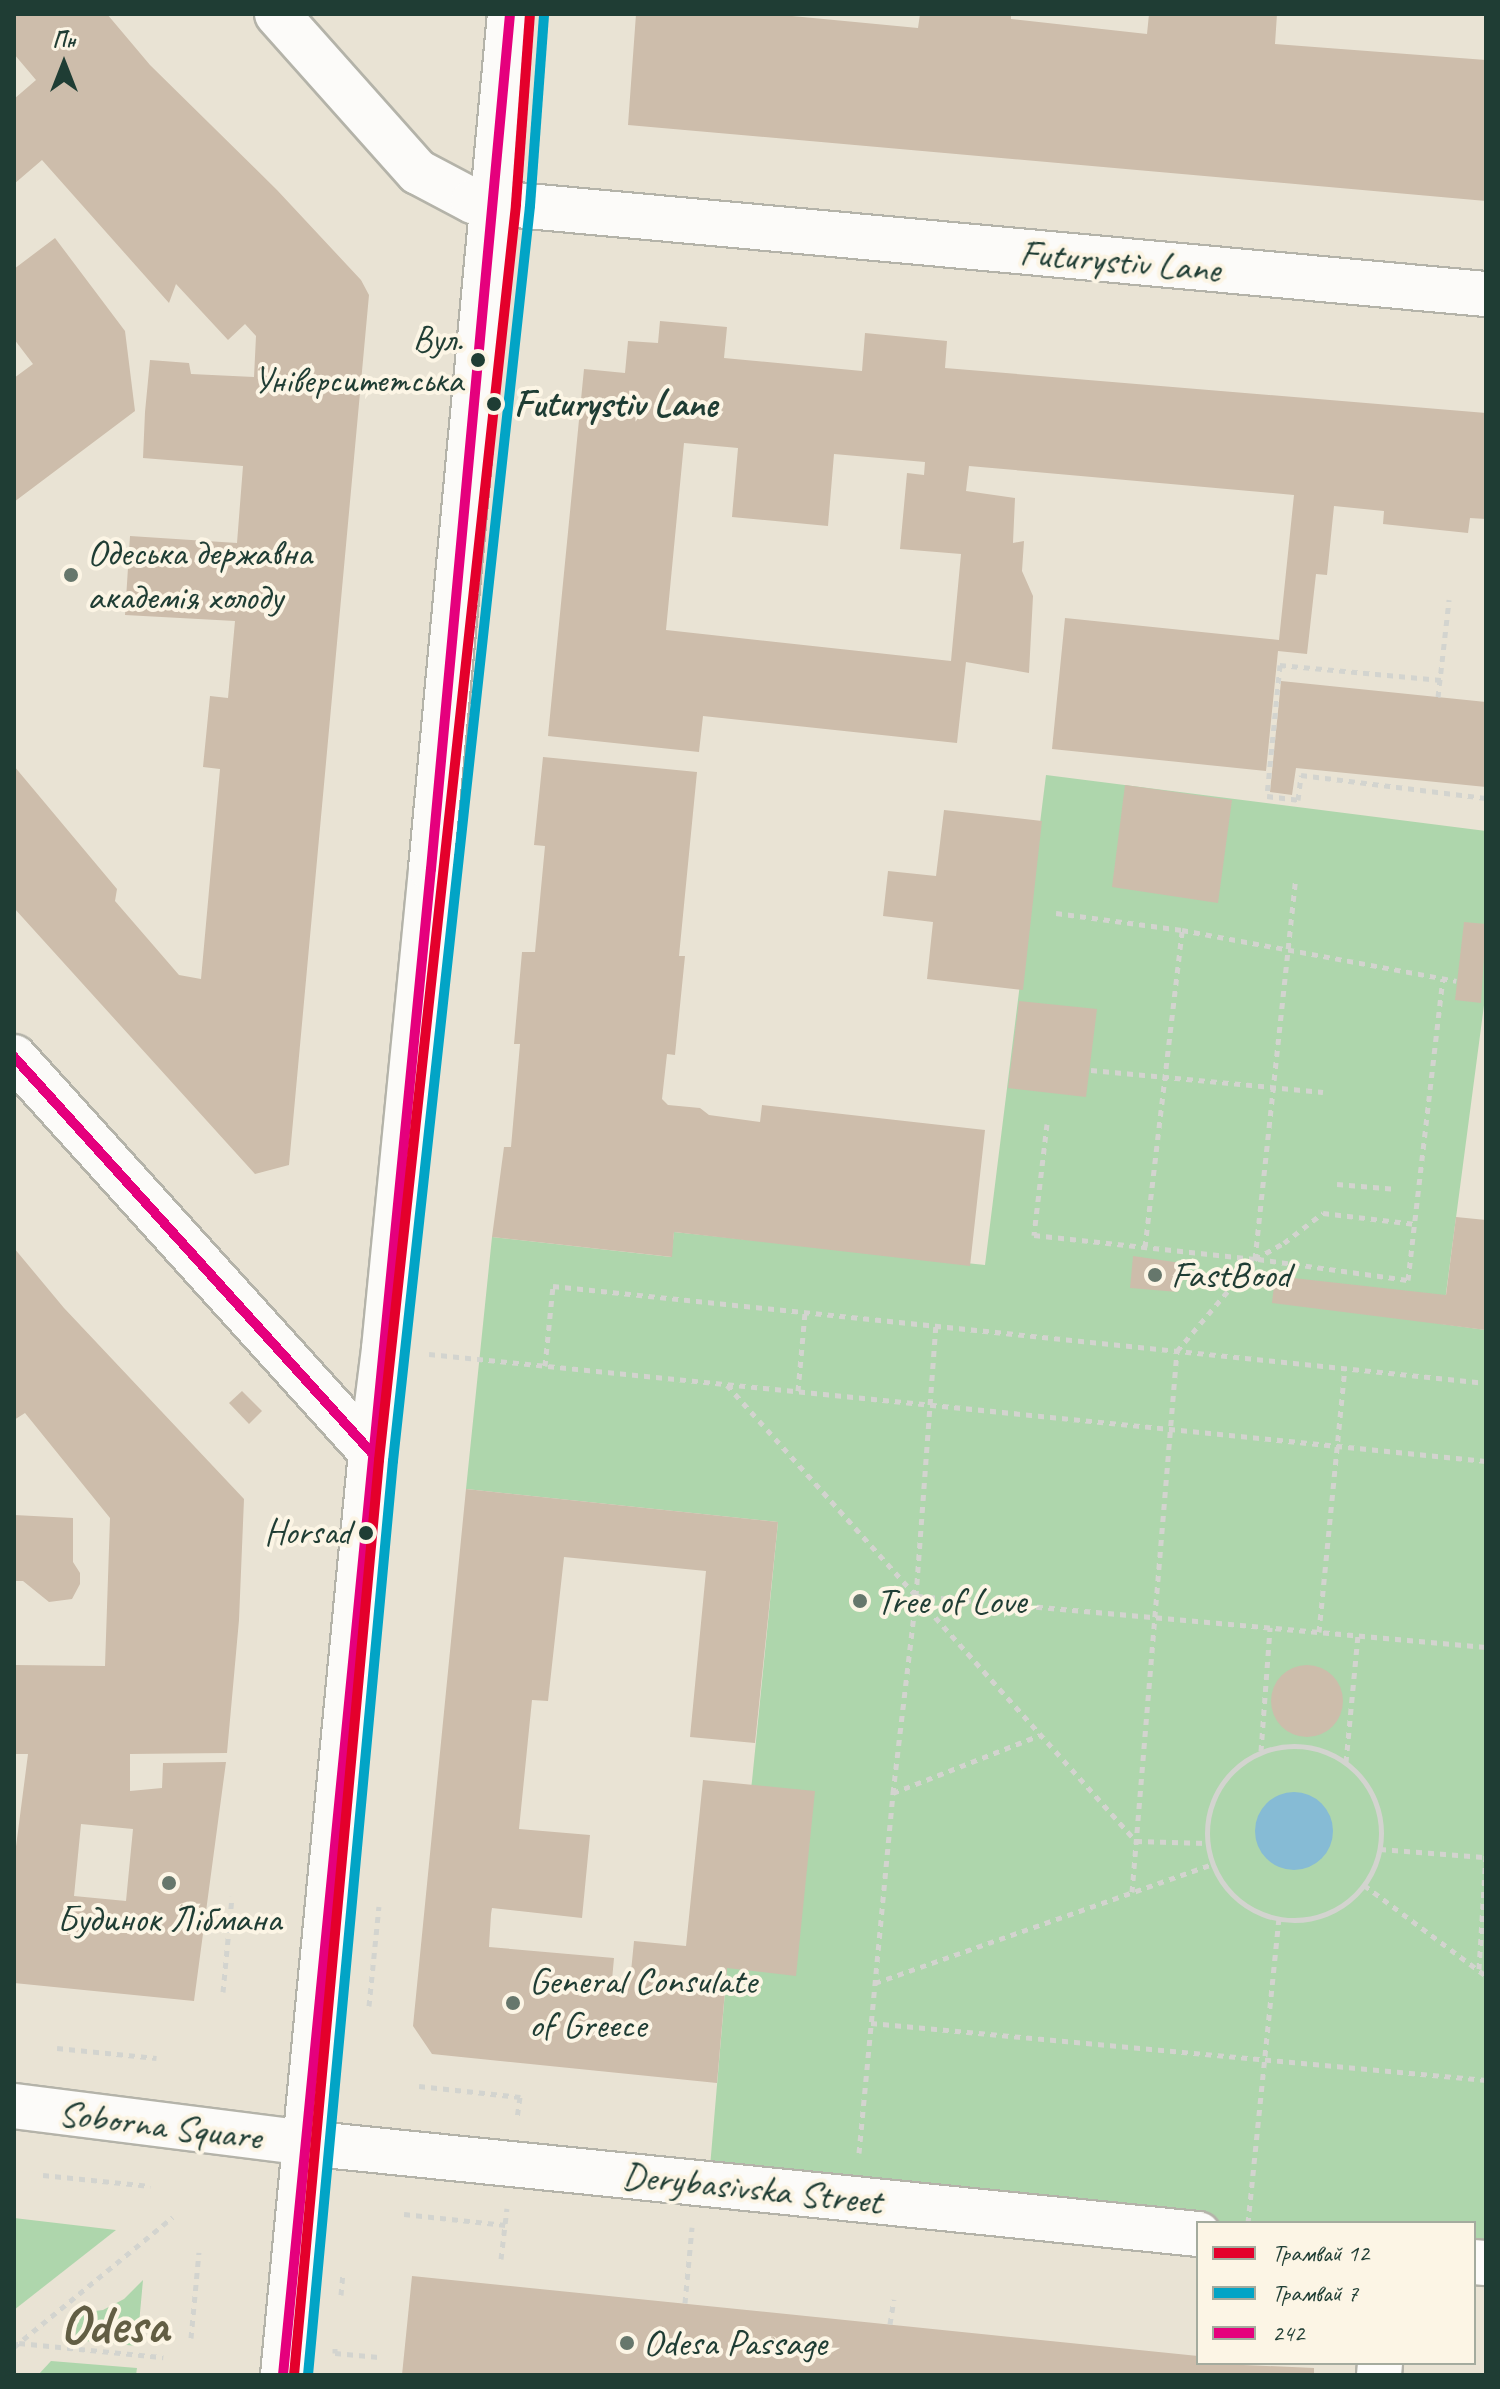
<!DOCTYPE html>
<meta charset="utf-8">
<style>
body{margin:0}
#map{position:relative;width:1500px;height:2389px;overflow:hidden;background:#e9e3d4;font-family:Caveat,sans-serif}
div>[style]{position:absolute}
.green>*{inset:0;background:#aed6ac}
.water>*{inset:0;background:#86bbd5}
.round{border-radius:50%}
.building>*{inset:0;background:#cdbdab}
.path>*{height:5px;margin-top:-2.5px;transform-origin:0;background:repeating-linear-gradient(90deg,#d3d4cf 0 6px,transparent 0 12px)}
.path>.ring{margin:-2.5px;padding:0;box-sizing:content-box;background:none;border:5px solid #d3d4cf;border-radius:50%}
.roads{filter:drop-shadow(2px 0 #b4b3a9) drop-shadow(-2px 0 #b4b3a9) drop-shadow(0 2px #b4b3a9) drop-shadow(0 -2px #b4b3a9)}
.minor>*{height:44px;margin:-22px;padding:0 22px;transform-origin:22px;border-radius:22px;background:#fcfbf9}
.major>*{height:44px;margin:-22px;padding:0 22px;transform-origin:22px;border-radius:22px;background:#fcfbf9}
.bus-1>*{height:10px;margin:-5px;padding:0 5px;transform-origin:5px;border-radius:5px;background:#e5007d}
.tram-1>*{height:10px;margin:-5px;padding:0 5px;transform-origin:5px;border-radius:5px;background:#e4002b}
.tram-2>*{height:10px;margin:-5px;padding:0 5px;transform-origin:5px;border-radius:5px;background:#02a4c6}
.dots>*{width:22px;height:22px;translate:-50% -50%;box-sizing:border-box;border:4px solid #fcf5e5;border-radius:50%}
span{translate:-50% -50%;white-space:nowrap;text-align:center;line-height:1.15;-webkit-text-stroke:8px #fcf5e5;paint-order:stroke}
.bus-label{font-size:36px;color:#1f3d34}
.right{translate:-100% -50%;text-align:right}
.street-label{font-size:38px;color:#1f3d34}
.stop-label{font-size:38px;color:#1f3d34;font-weight:700}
.left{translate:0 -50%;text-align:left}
.poi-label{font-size:38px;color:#1f3d34}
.town-label{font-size:54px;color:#625e44;font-weight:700}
.frame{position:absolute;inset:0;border:16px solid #1f3d34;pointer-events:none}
.legend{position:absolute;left:1196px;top:2221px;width:280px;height:144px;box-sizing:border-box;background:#fcf5e5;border:2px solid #a4ab9e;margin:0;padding:10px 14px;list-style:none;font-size:24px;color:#1f3d34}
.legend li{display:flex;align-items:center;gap:16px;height:40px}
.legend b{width:40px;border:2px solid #a4ab9e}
.north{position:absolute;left:24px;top:24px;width:80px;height:80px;-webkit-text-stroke:6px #fcf5e5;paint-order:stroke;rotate:0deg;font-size:22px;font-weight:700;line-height:32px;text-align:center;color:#1f3d34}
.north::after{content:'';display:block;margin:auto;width:28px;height:36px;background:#1f3d34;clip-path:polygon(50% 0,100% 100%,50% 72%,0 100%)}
</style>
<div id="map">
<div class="green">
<i style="clip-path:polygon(1046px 775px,1486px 831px,1486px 990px,1442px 1324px,1486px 1330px,1486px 2252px,1474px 2250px,1474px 2223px,1224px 2223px,710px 2167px,727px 1968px,752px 1781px,778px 1522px,466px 1489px,492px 1237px,671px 1257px,674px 1232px,985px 1265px)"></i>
<i style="clip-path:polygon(14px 2218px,116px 2230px,14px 2310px)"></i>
<i style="clip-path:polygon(143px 2280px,137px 2346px,75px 2340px,78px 2313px,103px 2310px,124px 2299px)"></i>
<i style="clip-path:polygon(51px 2361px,137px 2368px,136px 2375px,38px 2375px)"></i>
</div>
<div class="water">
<i class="round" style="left:1255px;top:1792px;width:78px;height:78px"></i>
</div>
<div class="building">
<i style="clip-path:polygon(14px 14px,107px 14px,150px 65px,277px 190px,361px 280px,369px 295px,289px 1165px,255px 1174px,14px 908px,14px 766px,117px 889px,115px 901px,179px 975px,201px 979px,220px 769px,203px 767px,210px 696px,228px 698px,235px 621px,125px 615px,130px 536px,237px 543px,243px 466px,143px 458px,145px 412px,150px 360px,189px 363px,191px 374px,254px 377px,256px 336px,245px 324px,228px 340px,176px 284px,169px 303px,42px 160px,14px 184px,14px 99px,36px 80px,14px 54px)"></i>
<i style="clip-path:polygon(636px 14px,771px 14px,918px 28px,920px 14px,1011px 14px,1011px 19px,1147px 34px,1149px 14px,1277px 14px,1275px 44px,1486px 60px,1486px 201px,628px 125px)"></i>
<i style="clip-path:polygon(55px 238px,125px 331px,135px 411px,14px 502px,14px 378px,33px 364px,14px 339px,14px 269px)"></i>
<i style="clip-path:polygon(evenodd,660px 321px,727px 327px,724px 358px,862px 371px,865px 333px,947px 341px,945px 368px,1486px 413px,1486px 519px,1470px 518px,1468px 533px,1383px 524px,1384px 511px,1334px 506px,1327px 575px,1316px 574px,1307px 654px,1278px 651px,1266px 771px,1052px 749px,1065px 618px,1279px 640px,1294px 495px,969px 466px,966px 491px,1015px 498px,1013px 543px,1024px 541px,1022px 571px,1033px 596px,1029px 673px,966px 662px,957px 743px,703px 716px,699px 752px,548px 736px,584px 369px,625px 373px,628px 341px,658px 343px,660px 321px,684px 443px,738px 448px,732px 517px,828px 526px,834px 454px,925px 462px,924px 475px,907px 473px,900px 549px,961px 554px,951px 661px,666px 630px,684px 443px)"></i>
<i style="clip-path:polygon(1281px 681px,1486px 702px,1486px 787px,1296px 768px,1292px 795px,1270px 792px)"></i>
<i style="clip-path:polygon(543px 757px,697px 772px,679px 956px,685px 956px,675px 1055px,667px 1054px,662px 1099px,668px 1105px,700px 1108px,709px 1115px,760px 1122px,762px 1105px,985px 1130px,970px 1266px,674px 1232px,672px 1257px,492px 1237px,504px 1147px,511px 1147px,520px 1044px,514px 1044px,522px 952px,535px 952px,545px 846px,534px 845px)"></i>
<i style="clip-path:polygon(1125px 785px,1232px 800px,1218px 903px,1112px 887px)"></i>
<i style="clip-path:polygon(944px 810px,1042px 821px,1023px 990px,927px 979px,933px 922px,883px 916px,888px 871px,936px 876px)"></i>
<i style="clip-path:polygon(1464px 922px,1486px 924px,1481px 1003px,1455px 1000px)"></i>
<i style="clip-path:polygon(1019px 1001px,1097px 1009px,1086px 1097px,1008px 1088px)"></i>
<i style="clip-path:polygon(1456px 1217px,1486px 1220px,1486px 1330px,1272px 1303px,1275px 1276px,1446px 1295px)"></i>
<i style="clip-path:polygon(evenodd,14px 1248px,64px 1308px,244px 1499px,239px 1620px,227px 1753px,130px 1754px,130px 1791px,162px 1788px,163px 1763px,226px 1762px,194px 2001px,14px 1983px,14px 1862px,28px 1754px,14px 1754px,14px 1665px,105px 1666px,110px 1518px,25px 1413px,14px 1420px,14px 1248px,81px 1824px,133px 1829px,126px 1901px,74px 1896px,81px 1824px)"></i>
<i style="clip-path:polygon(1133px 1256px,1181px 1263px,1178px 1292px,1130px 1288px)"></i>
<i style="clip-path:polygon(242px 1391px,262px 1411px,249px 1424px,229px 1403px)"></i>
<i style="clip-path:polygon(466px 1489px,778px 1522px,755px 1743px,690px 1737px,706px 1571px,564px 1557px,548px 1701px,532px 1700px,519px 1829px,590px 1835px,582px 1918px,492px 1908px,491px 1914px,489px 1947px,614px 1958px,612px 1980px,630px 1982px,634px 1941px,686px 1946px,703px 1780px,815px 1791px,796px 1976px,727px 1968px,717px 2083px,432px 2054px,413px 2026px)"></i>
<i style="clip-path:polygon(14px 1515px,73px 1518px,73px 1562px,80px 1573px,80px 1584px,72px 1599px,49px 1602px,23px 1581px,14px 1581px)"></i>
<i class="round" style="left:1271px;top:1665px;width:72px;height:72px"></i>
<i style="clip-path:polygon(412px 2276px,1198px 2356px,1198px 2363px,1314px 2368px,1314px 2375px,402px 2375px)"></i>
</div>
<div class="path">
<i style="left:1441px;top:680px;width:162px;rotate:-174.7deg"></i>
<i style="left:1280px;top:665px;width:132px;rotate:95.7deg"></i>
<i style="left:1267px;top:796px;width:31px;rotate:7deg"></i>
<i style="left:1298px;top:800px;width:25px;rotate:-83deg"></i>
<i style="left:1301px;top:775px;width:186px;rotate:7.1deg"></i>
<i style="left:1438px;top:697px;width:98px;rotate:-83.5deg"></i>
<i style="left:1056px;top:913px;width:127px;rotate:7.7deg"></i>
<i style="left:1182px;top:930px;width:279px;rotate:10.5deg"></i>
<i style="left:1091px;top:1070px;width:233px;rotate:5.4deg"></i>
<i style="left:1047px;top:1124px;width:112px;rotate:96.7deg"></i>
<i style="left:1034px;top:1235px;width:222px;rotate:6.2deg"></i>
<i style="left:1255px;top:1259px;width:33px;rotate:-29deg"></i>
<i style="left:1284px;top:1243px;width:49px;rotate:-37.6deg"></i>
<i style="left:1323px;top:1213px;width:93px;rotate:6.8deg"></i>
<i style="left:1337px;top:1184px;width:60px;rotate:4.8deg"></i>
<i style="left:1145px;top:1247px;width:319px;rotate:-83.3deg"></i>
<i style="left:1258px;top:1259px;width:151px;rotate:8deg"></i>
<i style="left:1408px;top:1280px;width:303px;rotate:-83.4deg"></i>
<i style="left:429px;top:1354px;width:1062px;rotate:5.78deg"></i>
<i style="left:545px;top:1366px;width:80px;rotate:-84.3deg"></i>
<i style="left:553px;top:1286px;width:938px;rotate:5.94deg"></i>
<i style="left:727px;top:1385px;width:613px;rotate:48.11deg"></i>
<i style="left:1136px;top:1841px;width:70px;rotate:1.6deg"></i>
<i style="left:798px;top:1391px;width:79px;rotate:-84.9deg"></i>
<i style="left:917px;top:1596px;width:571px;rotate:5.12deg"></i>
<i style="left:1319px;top:1632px;width:264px;rotate:-84.4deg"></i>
<i class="ring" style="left:1207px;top:1746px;width:169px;height:169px"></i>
<i style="left:1261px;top:1751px;width:124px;rotate:-85.8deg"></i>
<i style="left:1346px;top:1762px;width:128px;rotate:-84.6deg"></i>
<i style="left:893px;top:1793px;width:158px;rotate:-21.5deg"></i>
<i style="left:1380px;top:1849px;width:104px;rotate:4.4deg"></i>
<i style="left:1364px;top:1885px;width:152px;rotate:36.7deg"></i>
<i style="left:1132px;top:1892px;width:543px;rotate:-85.25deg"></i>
<i style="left:1177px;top:1351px;width:121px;rotate:-49.7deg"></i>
<i style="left:1255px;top:1259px;width:379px;rotate:-83.9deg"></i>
<i style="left:1479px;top:1969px;width:114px;rotate:-86.5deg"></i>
<i style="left:875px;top:1983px;width:357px;rotate:-19.4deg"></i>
<i style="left:223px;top:1992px;width:96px;rotate:-84.6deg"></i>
<i style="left:369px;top:2006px;width:100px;rotate:-84.3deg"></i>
<i style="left:871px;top:2023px;width:618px;rotate:5.3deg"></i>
<i style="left:57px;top:2048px;width:100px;rotate:5.8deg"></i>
<i style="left:419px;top:2086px;width:102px;rotate:6.2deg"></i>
<i style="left:520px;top:2097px;width:22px;rotate:98deg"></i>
<i style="left:859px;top:2153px;width:362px;rotate:-84.6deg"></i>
<i style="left:893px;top:1793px;width:198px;rotate:-83.3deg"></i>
<i style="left:916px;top:1596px;width:271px;rotate:-85.8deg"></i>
<i style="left:43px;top:2175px;width:108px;rotate:5.9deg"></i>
<i style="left:404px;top:2214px;width:102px;rotate:6.2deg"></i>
<i style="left:1248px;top:2223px;width:306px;rotate:-84.2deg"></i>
<i style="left:501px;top:2259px;width:51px;rotate:-83.3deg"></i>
<i style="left:341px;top:2295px;width:23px;rotate:-85deg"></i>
<i style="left:685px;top:2303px;width:76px;rotate:-84.7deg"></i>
<i style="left:890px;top:2324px;width:25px;rotate:-81deg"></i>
<i style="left:191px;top:2338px;width:86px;rotate:-84.7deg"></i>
<i style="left:19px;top:2343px;width:145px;rotate:5.6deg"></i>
<i style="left:14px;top:2347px;width:205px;rotate:-39.3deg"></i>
<i style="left:335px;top:2348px;width:5px;rotate:90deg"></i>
<i style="left:335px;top:2353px;width:44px;rotate:5.2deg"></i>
</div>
<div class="roads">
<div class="minor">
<i style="left:277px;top:14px;width:212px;rotate:48.3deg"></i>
<i style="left:418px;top:172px;width:62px;rotate:27.8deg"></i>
<i style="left:473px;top:201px;width:1017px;rotate:5.25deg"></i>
<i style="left:14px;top:1057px;width:532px;rotate:47.89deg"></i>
<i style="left:14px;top:2106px;width:293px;rotate:7.2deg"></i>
<i style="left:305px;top:2143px;width:898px;rotate:5.82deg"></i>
<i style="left:1474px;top:2262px;width:12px;rotate:5deg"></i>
<i style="left:1379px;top:2375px;width:12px;rotate:-85deg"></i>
</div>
<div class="major">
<i style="left:283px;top:2375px;width:927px;rotate:-84.55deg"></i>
<i style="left:371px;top:1452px;width:104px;rotate:-82.8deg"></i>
<i style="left:384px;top:1349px;width:482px;rotate:-84.4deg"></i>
<i style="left:431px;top:869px;width:859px;rotate:-84.72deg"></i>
</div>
</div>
<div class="bus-1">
<i style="left:14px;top:1057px;width:532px;rotate:47.89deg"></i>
<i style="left:283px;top:2375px;width:1513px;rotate:-84.39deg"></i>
<i style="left:431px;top:869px;width:859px;rotate:-84.72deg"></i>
</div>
<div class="tram-1">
<i style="left:294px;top:2375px;width:919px;rotate:-84.69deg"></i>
<i style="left:379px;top:1460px;width:1263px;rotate:-83.77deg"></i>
<i style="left:516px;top:204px;width:191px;rotate:-85.8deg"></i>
</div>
<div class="tram-2">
<i style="left:308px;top:2375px;width:918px;rotate:-84.69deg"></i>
<i style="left:393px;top:1461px;width:1262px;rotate:-83.77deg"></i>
<i style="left:530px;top:206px;width:192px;rotate:-85.8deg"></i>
</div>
<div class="dots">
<i style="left:478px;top:360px;background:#1f3d34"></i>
<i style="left:494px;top:404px;background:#1f3d34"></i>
<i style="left:71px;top:575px;background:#66776c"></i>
<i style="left:1155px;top:1275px;background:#66776c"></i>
<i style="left:366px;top:1533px;background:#1f3d34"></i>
<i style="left:860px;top:1601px;background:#66776c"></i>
<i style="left:169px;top:1883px;background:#66776c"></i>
<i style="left:513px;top:2003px;background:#66776c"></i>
<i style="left:627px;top:2343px;background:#66776c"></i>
</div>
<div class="bus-label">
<span class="right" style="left:463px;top:360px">Вул.<br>Університетська</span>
<span class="right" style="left:351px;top:1533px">Horsad</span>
</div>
<div class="street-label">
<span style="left:1120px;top:261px;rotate:5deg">Futurystiv Lane</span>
<span style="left:160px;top:2125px;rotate:7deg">Soborna Square</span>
<span style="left:752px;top:2188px;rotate:6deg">Derybasivska Street</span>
</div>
<div class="stop-label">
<span class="left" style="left:514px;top:404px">Futurystiv Lane</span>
</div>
<div class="poi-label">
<span class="left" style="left:87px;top:575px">Одеська державна<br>академія холоду</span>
<span class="left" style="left:1171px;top:1275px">FastBood</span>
<span class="left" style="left:876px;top:1601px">Tree of Love</span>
<span style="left:169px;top:1919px">Будинок Лібмана</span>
<span class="left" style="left:529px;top:2003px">General Consulate<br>of Greece</span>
<span class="left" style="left:643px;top:2343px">Odesa Passage</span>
</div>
<div class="town-label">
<span style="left:114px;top:2324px">Odesa</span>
</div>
<div class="frame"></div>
<ul class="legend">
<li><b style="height:10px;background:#e4002b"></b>Трамвай 12</li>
<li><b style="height:10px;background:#02a4c6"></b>Трамвай 7</li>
<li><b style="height:10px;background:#e5007d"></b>242</li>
</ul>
<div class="north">Пн</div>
</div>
